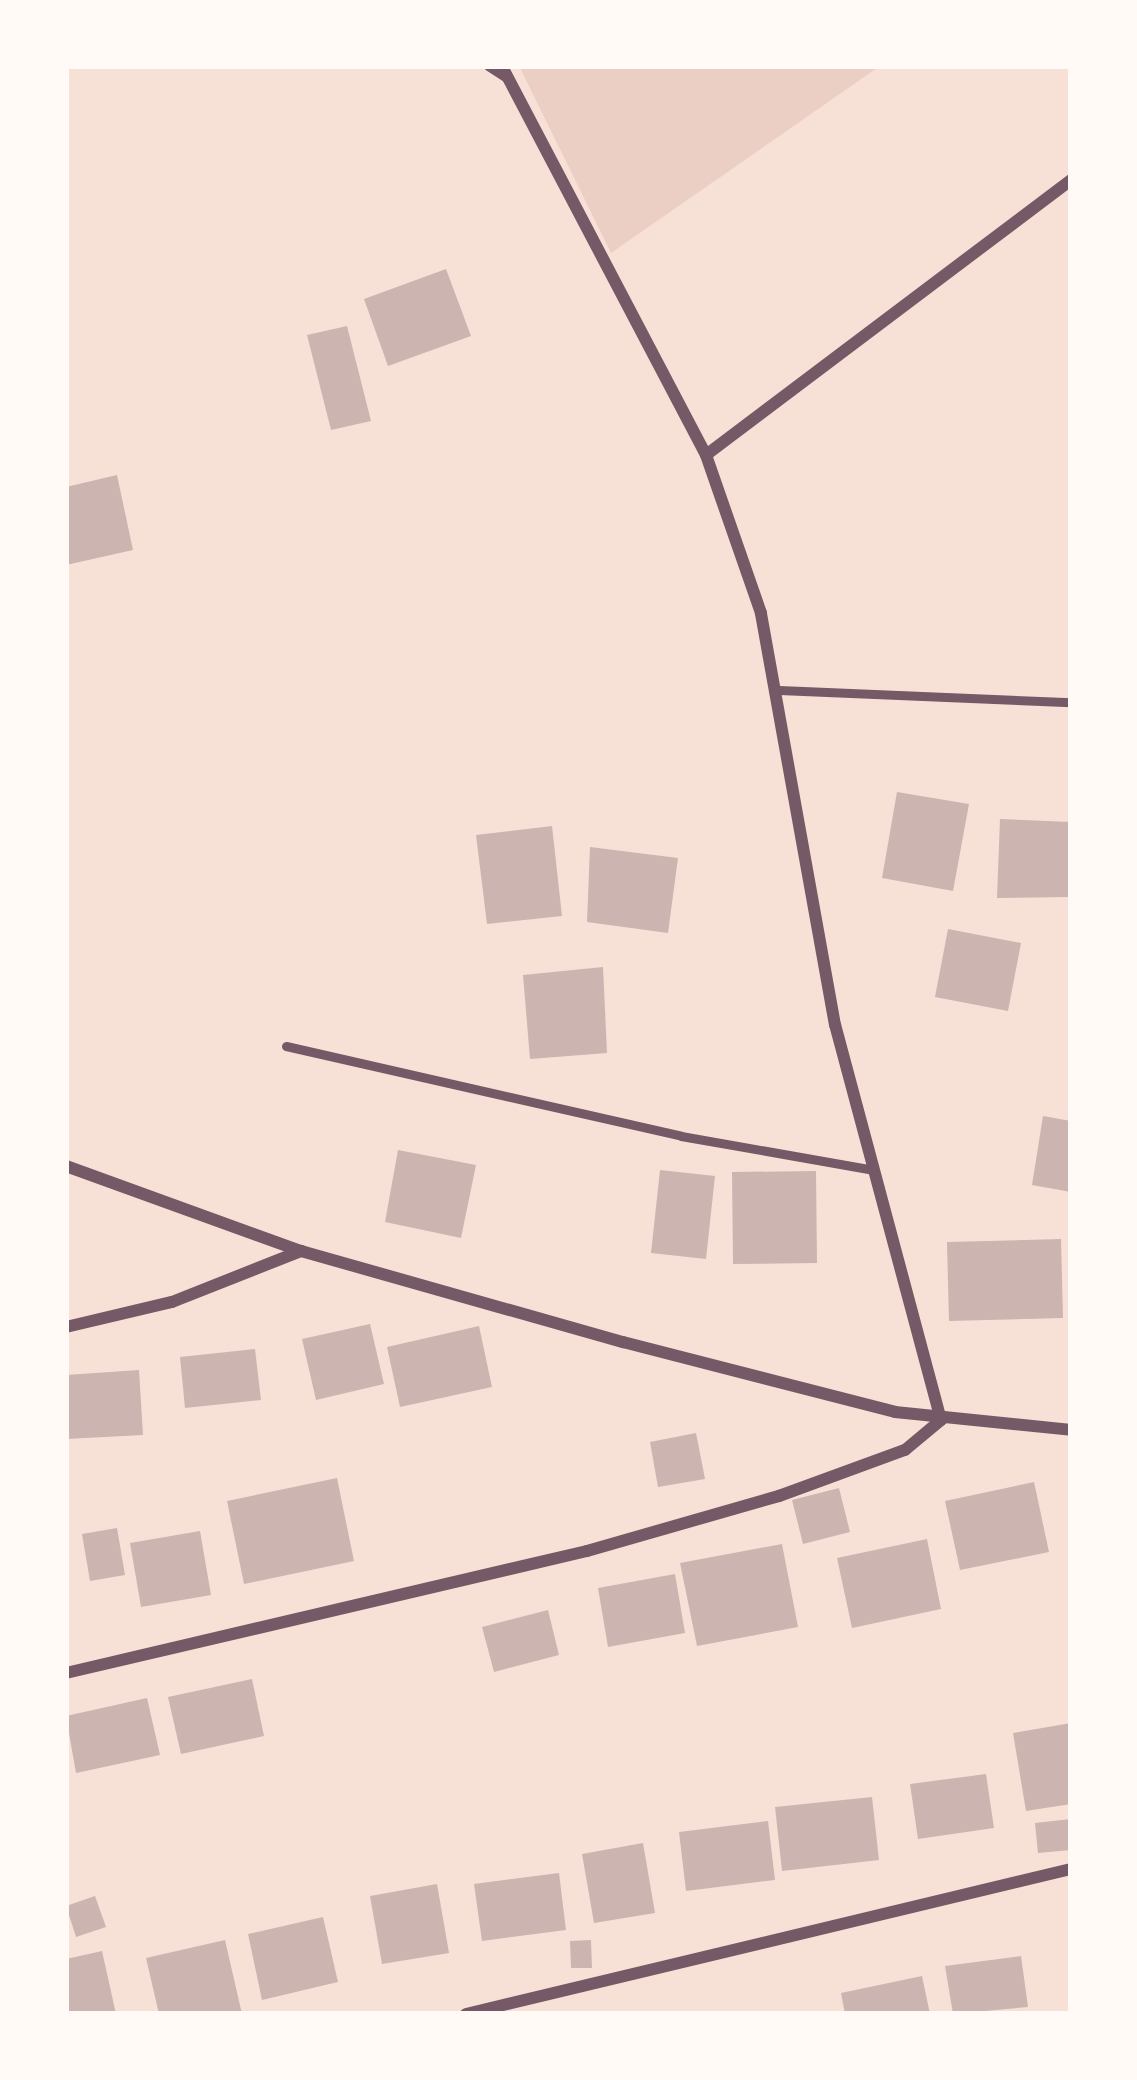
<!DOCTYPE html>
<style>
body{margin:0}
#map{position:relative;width:1137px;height:2080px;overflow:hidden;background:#f7e1d7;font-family:Merriweather,serif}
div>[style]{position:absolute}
.green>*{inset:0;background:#ebcfc5}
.building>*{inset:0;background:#ccb4b1}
.service>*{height:9px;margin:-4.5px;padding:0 4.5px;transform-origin:4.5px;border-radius:4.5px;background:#755966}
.minor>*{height:12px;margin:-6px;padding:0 6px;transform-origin:6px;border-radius:6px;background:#755966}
span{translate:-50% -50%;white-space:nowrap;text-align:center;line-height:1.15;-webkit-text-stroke:9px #fffaf5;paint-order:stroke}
.frame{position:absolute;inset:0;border:69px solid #fffaf5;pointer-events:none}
</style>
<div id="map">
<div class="green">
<i style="clip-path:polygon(519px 66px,880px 66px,611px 253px)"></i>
</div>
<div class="building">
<i style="clip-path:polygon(446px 269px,471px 336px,388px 366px,364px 299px)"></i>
<i style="clip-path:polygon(347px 326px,371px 421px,331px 430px,307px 335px)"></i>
<i style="clip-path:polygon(117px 475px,133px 550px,66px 565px,66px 487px)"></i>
<i style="clip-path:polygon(897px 792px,969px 804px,953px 891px,882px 878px)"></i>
<i style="clip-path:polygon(1000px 819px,1071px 822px,1071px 897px,997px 898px)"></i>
<i style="clip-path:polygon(552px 826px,562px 916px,487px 924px,476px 835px)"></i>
<i style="clip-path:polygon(590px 847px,678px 858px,668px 933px,587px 922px)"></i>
<i style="clip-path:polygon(948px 929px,1021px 943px,1008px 1011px,935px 997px)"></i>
<i style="clip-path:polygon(603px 967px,607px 1053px,530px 1059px,523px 975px)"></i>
<i style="clip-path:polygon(1043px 1116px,1071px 1121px,1071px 1192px,1032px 1185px)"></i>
<i style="clip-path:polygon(398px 1150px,476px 1165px,461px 1238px,385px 1222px)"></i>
<i style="clip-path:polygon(660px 1170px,715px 1176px,706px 1259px,651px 1253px)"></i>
<i style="clip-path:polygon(816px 1171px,817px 1263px,733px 1264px,732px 1172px)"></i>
<i style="clip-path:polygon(1061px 1239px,1063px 1318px,949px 1321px,947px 1242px)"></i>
<i style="clip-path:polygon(370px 1324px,384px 1384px,316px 1400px,302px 1339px)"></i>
<i style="clip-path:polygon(479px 1326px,492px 1387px,400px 1407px,387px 1347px)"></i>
<i style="clip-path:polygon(255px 1349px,261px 1400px,185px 1408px,180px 1357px)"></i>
<i style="clip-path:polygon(139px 1370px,143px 1435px,66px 1439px,66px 1375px)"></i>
<i style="clip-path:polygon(696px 1433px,705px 1479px,658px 1487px,650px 1442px)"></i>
<i style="clip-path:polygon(337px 1478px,354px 1561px,244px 1584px,227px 1501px)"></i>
<i style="clip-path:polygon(1034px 1482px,1049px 1552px,960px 1570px,945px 1501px)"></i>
<i style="clip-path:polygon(839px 1488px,850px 1532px,803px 1544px,792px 1500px)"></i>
<i style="clip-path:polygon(117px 1528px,125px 1575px,90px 1581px,82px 1534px)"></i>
<i style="clip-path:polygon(200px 1531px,211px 1595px,141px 1607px,130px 1543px)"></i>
<i style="clip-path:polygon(927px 1539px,941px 1609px,852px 1628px,837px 1558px)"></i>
<i style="clip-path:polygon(782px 1544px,798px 1627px,697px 1646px,680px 1563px)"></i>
<i style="clip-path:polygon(675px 1574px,685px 1633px,608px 1647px,598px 1588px)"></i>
<i style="clip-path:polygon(548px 1610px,559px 1655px,494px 1672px,482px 1627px)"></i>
<i style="clip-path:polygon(252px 1679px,264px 1736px,181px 1754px,168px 1697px)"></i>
<i style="clip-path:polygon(147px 1698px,160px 1755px,76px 1773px,66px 1716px)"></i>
<i style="clip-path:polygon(1071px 1723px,1071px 1804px,1026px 1811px,1013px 1733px)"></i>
<i style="clip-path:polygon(986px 1774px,994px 1828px,918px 1839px,910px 1784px)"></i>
<i style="clip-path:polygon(872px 1797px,879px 1860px,782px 1871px,775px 1807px)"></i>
<i style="clip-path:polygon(1071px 1819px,1071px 1850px,1038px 1853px,1035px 1823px)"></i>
<i style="clip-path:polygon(768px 1821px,775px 1880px,686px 1891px,679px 1832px)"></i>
<i style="clip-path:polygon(643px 1843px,655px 1913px,594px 1923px,582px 1854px)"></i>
<i style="clip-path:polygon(559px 1873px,566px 1930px,482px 1941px,474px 1884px)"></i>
<i style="clip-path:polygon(437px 1884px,449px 1953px,382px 1964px,370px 1896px)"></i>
<i style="clip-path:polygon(95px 1896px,106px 1927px,76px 1937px,66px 1906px)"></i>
<i style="clip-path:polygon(323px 1917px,338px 1982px,262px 2000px,248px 1934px)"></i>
<i style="clip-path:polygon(225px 1940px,242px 2014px,159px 2014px,146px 1958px)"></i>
<i style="clip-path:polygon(591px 1940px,592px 1968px,571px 1968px,570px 1941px)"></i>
<i style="clip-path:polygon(102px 1951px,116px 2014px,66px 2014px,66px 1959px)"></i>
<i style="clip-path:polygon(1021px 1956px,1028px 2007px,953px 2014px,945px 1966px)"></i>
<i style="clip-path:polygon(922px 1976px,930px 2014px,845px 2014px,841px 1993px)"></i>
</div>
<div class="service">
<i style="left:488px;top:66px;width:24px;rotate:33deg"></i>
<i style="left:779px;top:690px;width:292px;rotate:2.4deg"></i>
<i style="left:286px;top:1046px;width:405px;rotate:12.8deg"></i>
<i style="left:681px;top:1136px;width:196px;rotate:10deg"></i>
</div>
<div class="minor">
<i style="left:706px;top:455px;width:457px;rotate:-37deg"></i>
<i style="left:66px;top:1166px;width:250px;rotate:19.9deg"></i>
<i style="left:301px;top:1251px;width:335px;rotate:15.8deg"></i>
<i style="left:623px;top:1342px;width:281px;rotate:14.4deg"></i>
<i style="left:895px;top:1412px;width:177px;rotate:5.8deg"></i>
<i style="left:66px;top:1327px;width:109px;rotate:-13.3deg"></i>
<i style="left:172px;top:1302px;width:139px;rotate:-21.6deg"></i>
<i style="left:66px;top:1673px;width:535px;rotate:-13.18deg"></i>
<i style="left:587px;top:1551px;width:200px;rotate:-16deg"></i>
<i style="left:779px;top:1496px;width:134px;rotate:-20.1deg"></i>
<i style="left:905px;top:1450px;width:47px;rotate:-39.8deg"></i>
<i style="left:941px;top:1420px;width:409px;rotate:-105deg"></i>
<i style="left:835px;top:1025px;width:419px;rotate:-100.2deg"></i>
<i style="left:761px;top:613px;width:167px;rotate:-109.2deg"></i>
<i style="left:706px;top:455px;width:439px;rotate:-117.7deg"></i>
<i style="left:466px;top:2014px;width:622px;rotate:-13.48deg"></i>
</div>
<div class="frame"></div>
</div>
